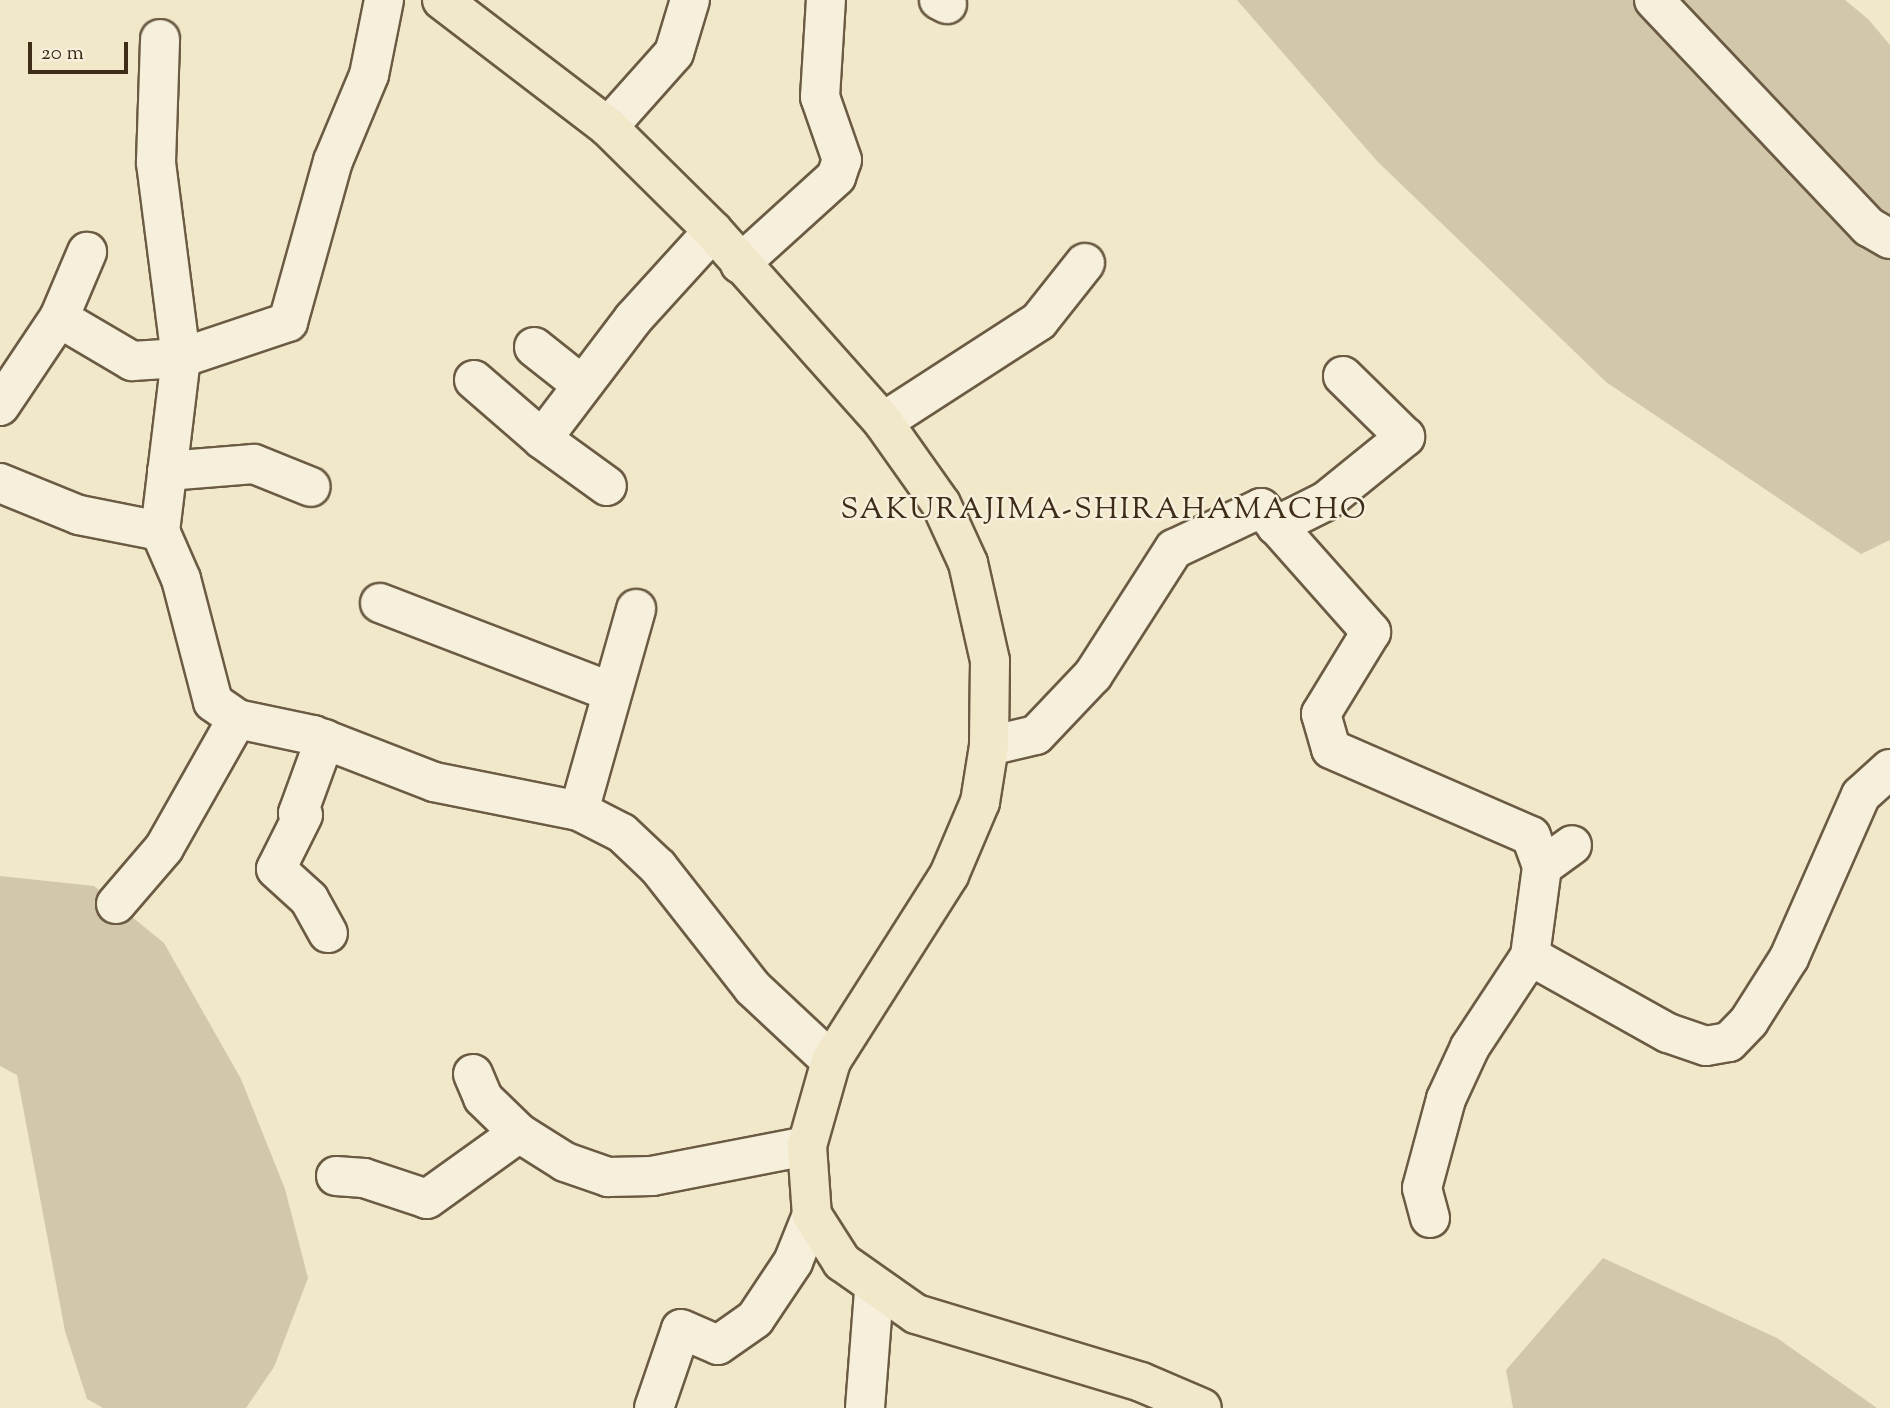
<!DOCTYPE html>
<style>
body{margin:0}
#map{position:relative;width:1890px;height:1408px;overflow:hidden;background:#f1e7c9;font-family:"Sorts Mill Goudy",serif}
div>[style]{position:absolute}
.green>*{inset:0;background:#d3c7ab}
.roads{filter:drop-shadow(2px 0 #6b5b43) drop-shadow(-2px 0 #6b5b43) drop-shadow(0 2px #6b5b43) drop-shadow(0 -2px #6b5b43)}
.minor>*{height:38px;margin:-19px;padding:0 19px;transform-origin:19px;border-radius:19px;background:#f6efdc}
.major>*{height:38px;margin:-19px;padding:0 19px;transform-origin:19px;border-radius:19px;background:#f1e7c9}
span{translate:-50% -50%;white-space:nowrap;text-align:center;line-height:1.15;-webkit-text-stroke:5px #f6efdc;paint-order:stroke}
.quarter-label{font-size:30px;color:#3e2c16;letter-spacing:2px}
.scale{position:absolute;left:28px;top:42px;width:100px;height:32px;box-sizing:border-box;border:4px solid #3e2c16;border-top:0;padding-left:9px;font-size:21px;line-height:24px;white-space:nowrap;color:#3e2c16;-webkit-text-stroke:5px #f6efdc;paint-order:stroke}
</style>
<div id="map">
<div class="green">
<i style="clip-path:polygon(1237px 0,1845px 0,1868px 19px,1890px 45px,1890px 540px,1861px 554px,1606px 382px,1377px 161px)"></i>
<i style="clip-path:polygon(0 876px,94px 886px,164px 943px,241px 1079px,285px 1189px,308px 1278px,274px 1367px,246px 1408px,103px 1408px,87px 1399px,65px 1331px,17px 1075px,0 1066px)"></i>
<i style="clip-path:polygon(1603px 1258px,1777px 1338px,1877px 1408px,1513px 1408px,1506px 1370px)"></i>
</div>
<div class="roads">
<div class="minor">
<i style="left:384px;top:0;width:76px;rotate:101.3deg"></i>
<i style="left:369px;top:75px;width:93px;rotate:112.7deg"></i>
<i style="left:333px;top:161px;width:167px;rotate:105.6deg"></i>
<i style="left:288px;top:322px;width:113px;rotate:161.4deg"></i>
<i style="left:181px;top:358px;width:174px;rotate:96.9deg"></i>
<i style="left:160px;top:531px;width:52px;rotate:66.4deg"></i>
<i style="left:181px;top:579px;width:127px;rotate:75.4deg"></i>
<i style="left:213px;top:702px;width:29px;rotate:35deg"></i>
<i style="left:237px;top:719px;width:78px;rotate:11.9deg"></i>
<i style="left:313px;top:735px;width:130px;rotate:21.2deg"></i>
<i style="left:434px;top:782px;width:148px;rotate:11.3deg"></i>
<i style="left:579px;top:811px;width:48px;rotate:27.1deg"></i>
<i style="left:622px;top:833px;width:50px;rotate:43.4deg"></i>
<i style="left:658px;top:867px;width:154px;rotate:51.9deg"></i>
<i style="left:753px;top:988px;width:107px;rotate:43.1deg"></i>
<i style="left:939px;top:0;width:9px;rotate:27deg"></i>
<i style="left:1654px;top:0;width:313px;rotate:46.6deg"></i>
<i style="left:1869px;top:227px;width:24px;rotate:30deg"></i>
<i style="left:608px;top:127px;width:99px;rotate:-48.3deg"></i>
<i style="left:674px;top:53px;width:55px;rotate:-73.2deg"></i>
<i style="left:740px;top:264px;width:130px;rotate:-42.2deg"></i>
<i style="left:836px;top:177px;width:18px;rotate:-71deg"></i>
<i style="left:842px;top:160px;width:67px;rotate:-109.2deg"></i>
<i style="left:820px;top:97px;width:97px;rotate:-86.5deg"></i>
<i style="left:59px;top:318px;width:72px;rotate:-67deg"></i>
<i style="left:534px;top:347px;width:61px;rotate:38.4deg"></i>
<i style="left:474px;top:380px;width:90px;rotate:40.9deg"></i>
<i style="left:542px;top:439px;width:151px;rotate:-52.8deg"></i>
<i style="left:633px;top:319px;width:119px;rotate:-47.7deg"></i>
<i style="left:0;top:406px;width:106px;rotate:-56.2deg"></i>
<i style="left:59px;top:318px;width:85px;rotate:30.5deg"></i>
<i style="left:132px;top:361px;width:49px;rotate:-3.5deg"></i>
<i style="left:181px;top:358px;width:198px;rotate:-97.3deg"></i>
<i style="left:156px;top:162px;width:123px;rotate:-88.1deg"></i>
<i style="left:883px;top:422px;width:186px;rotate:-32.9deg"></i>
<i style="left:1039px;top:321px;width:74px;rotate:-51.6deg"></i>
<i style="left:542px;top:439px;width:80px;rotate:35.9deg"></i>
<i style="left:167px;top:471px;width:87px;rotate:-4.6deg"></i>
<i style="left:254px;top:464px;width:61px;rotate:22deg"></i>
<i style="left:0;top:483px;width:85px;rotate:22.1deg"></i>
<i style="left:79px;top:515px;width:83px;rotate:11.2deg"></i>
<i style="left:1276px;top:526px;width:56px;rotate:-26.6deg"></i>
<i style="left:1326px;top:501px;width:102px;rotate:-39deg"></i>
<i style="left:1405px;top:437px;width:87px;rotate:-135.5deg"></i>
<i style="left:380px;top:603px;width:248px;rotate:21deg"></i>
<i style="left:325px;top:739px;width:79px;rotate:110deg"></i>
<i style="left:298px;top:813px;width:5px;rotate:22deg"></i>
<i style="left:303px;top:815px;width:60px;rotate:116.6deg"></i>
<i style="left:276px;top:869px;width:45px;rotate:42.3deg"></i>
<i style="left:309px;top:899px;width:39px;rotate:61deg"></i>
<i style="left:989px;top:746px;width:48px;rotate:-13.2deg"></i>
<i style="left:1036px;top:735px;width:83px;rotate:-46.5deg"></i>
<i style="left:1093px;top:675px;width:150px;rotate:-57.3deg"></i>
<i style="left:1174px;top:549px;width:96px;rotate:-25.2deg"></i>
<i style="left:1261px;top:508px;width:166px;rotate:48.4deg"></i>
<i style="left:1371px;top:632px;width:96px;rotate:121.4deg"></i>
<i style="left:1321px;top:714px;width:36px;rotate:74deg"></i>
<i style="left:1331px;top:749px;width:218px;rotate:23.5deg"></i>
<i style="left:1531px;top:836px;width:33px;rotate:70deg"></i>
<i style="left:1542px;top:867px;width:90px;rotate:97.7deg"></i>
<i style="left:1530px;top:956px;width:158px;rotate:29.2deg"></i>
<i style="left:1668px;top:1033px;width:40px;rotate:18.9deg"></i>
<i style="left:1706px;top:1046px;width:23px;rotate:-10deg"></i>
<i style="left:1729px;top:1042px;width:29px;rotate:-46deg"></i>
<i style="left:1749px;top:1021px;width:75px;rotate:-57.6deg"></i>
<i style="left:1789px;top:958px;width:178px;rotate:-66.2deg"></i>
<i style="left:1861px;top:795px;width:39px;rotate:-42deg"></i>
<i style="left:579px;top:811px;width:210px;rotate:-74.2deg"></i>
<i style="left:1542px;top:867px;width:37px;rotate:-36deg"></i>
<i style="left:116px;top:904px;width:74px;rotate:-49.4deg"></i>
<i style="left:164px;top:848px;width:148px;rotate:-60.5deg"></i>
<i style="left:473px;top:1074px;width:26px;rotate:67deg"></i>
<i style="left:483px;top:1098px;width:50px;rotate:44.2deg"></i>
<i style="left:519px;top:1133px;width:54px;rotate:32.2deg"></i>
<i style="left:565px;top:1162px;width:46px;rotate:19.2deg"></i>
<i style="left:608px;top:1177px;width:44px;rotate:-1.3deg"></i>
<i style="left:652px;top:1176px;width:158px;rotate:-11deg"></i>
<i style="left:336px;top:1176px;width:28px;rotate:4deg"></i>
<i style="left:364px;top:1178px;width:66px;rotate:18.4deg"></i>
<i style="left:427px;top:1199px;width:113px;rotate:-35.7deg"></i>
<i style="left:1430px;top:1218px;width:31px;rotate:-105deg"></i>
<i style="left:1422px;top:1188px;width:92px;rotate:-74.9deg"></i>
<i style="left:1446px;top:1099px;width:57px;rotate:-65.2deg"></i>
<i style="left:1470px;top:1047px;width:109px;rotate:-56.6deg"></i>
<i style="left:654px;top:1408px;width:83px;rotate:-71.1deg"></i>
<i style="left:681px;top:1329px;width:40px;rotate:23.4deg"></i>
<i style="left:718px;top:1345px;width:45px;rotate:-35.1deg"></i>
<i style="left:755px;top:1319px;width:69px;rotate:-56.3deg"></i>
<i style="left:793px;top:1262px;width:51px;rotate:-68deg"></i>
<i style="left:865px;top:1408px;width:117px;rotate:-85.6deg"></i>
</div>
<div class="major">
<i style="left:442px;top:0;width:209px;rotate:37.4deg"></i>
<i style="left:608px;top:127px;width:148px;rotate:44.7deg"></i>
<i style="left:713px;top:231px;width:256px;rotate:48.3deg"></i>
<i style="left:883px;top:422px;width:100px;rotate:54.7deg"></i>
<i style="left:941px;top:504px;width:65px;rotate:65.4deg"></i>
<i style="left:968px;top:563px;width:100px;rotate:77.3deg"></i>
<i style="left:990px;top:661px;width:85px;rotate:90.7deg"></i>
<i style="left:989px;top:746px;width:57px;rotate:99.1deg"></i>
<i style="left:980px;top:802px;width:79px;rotate:113deg"></i>
<i style="left:949px;top:875px;width:220px;rotate:122.4deg"></i>
<i style="left:831px;top:1061px;width:88px;rotate:105.8deg"></i>
<i style="left:807px;top:1146px;width:69px;rotate:85.9deg"></i>
<i style="left:812px;top:1215px;width:56px;rotate:57.4deg"></i>
<i style="left:842px;top:1262px;width:90px;rotate:35.1deg"></i>
<i style="left:916px;top:1314px;width:235px;rotate:16.8deg"></i>
<i style="left:1141px;top:1382px;width:66px;rotate:23.1deg"></i>
</div>
</div>
<div class="quarter-label">
<span style="left:1104px;top:511px">SAKURAJIMA-SHIRAHAMACHO</span>
</div>
<div class="scale">20 m</div>
</div>
